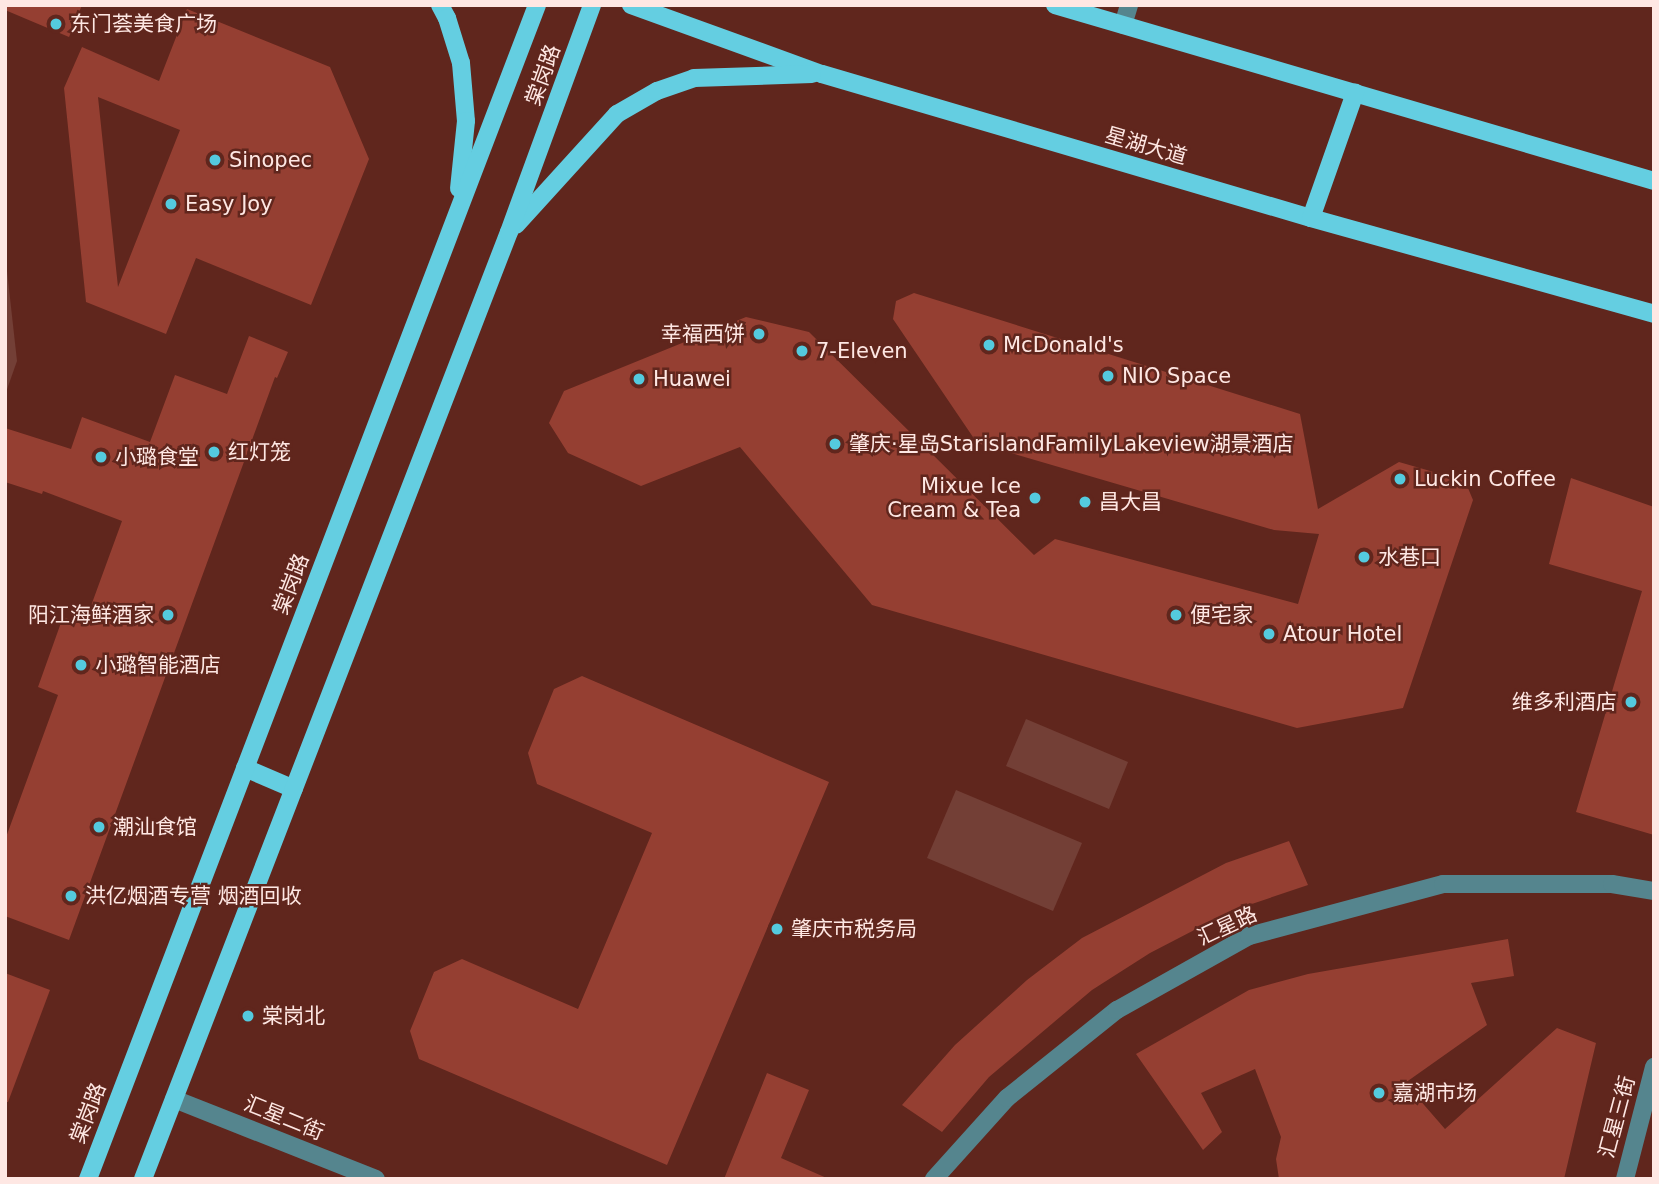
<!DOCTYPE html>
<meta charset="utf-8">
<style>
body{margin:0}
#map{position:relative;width:1659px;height:1184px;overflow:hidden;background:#60261d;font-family:"DejaVu Sans","Noto Sans SC",sans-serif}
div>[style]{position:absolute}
.green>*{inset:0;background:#733f36}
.building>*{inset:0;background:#953f32}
.minor>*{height:18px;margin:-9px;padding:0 9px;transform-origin:9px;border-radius:9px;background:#55858e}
.major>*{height:18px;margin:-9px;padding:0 9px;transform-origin:9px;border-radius:9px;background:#64cee1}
.dots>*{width:19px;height:19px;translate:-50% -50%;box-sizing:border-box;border:4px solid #60261d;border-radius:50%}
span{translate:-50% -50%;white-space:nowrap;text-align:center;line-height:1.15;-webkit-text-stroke:5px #60261d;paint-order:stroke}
.poi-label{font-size:21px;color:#fee7e3}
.left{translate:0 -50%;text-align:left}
.right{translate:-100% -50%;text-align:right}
.street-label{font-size:21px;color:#fee7e3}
.frame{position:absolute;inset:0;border:7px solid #fee7e3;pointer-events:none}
</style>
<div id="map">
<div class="green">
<i style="clip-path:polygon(5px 253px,17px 361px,5px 395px)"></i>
<i style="clip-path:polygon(1026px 719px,1128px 762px,1109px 809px,1006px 766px)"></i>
<i style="clip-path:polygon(956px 790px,1082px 843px,1053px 911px,927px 858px)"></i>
</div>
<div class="building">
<i style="clip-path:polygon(5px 5px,82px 5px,69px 37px,5px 10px)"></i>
<i style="clip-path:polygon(evenodd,187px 9px,330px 67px,369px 159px,311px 305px,196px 258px,166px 334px,86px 302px,64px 88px,82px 47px,159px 81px,187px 9px,98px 97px,180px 130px,118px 287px,98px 97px)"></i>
<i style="clip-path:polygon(914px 293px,1300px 414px,1318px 509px,1399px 462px,1465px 481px,1473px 500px,1403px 708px,1297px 728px,872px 605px,740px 447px,641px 486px,568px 453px,549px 423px,564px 391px,746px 317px,809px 332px,1034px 555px,1055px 539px,1298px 604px,1319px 534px,1274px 530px,977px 443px,893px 319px,896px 301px)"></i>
<i style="clip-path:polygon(249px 336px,288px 352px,277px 378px,275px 377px,69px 940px,5px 916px,5px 840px,58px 695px,38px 687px,63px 617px,84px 625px,122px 521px,43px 491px,42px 494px,5px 482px,5px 428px,71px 449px,82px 417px,150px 442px,175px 375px,227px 394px)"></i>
<i style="clip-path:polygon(1571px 478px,1654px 507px,1654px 835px,1576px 812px,1642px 591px,1549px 564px)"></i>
<i style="clip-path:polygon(582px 676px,829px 782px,667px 1165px,419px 1059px,410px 1031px,434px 972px,462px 959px,578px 1009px,652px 833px,537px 784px,528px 753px,554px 689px)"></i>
<i style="clip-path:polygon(1289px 841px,1308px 885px,1231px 911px,1150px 953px,1092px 990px,989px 1077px,942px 1132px,902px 1105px,955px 1045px,1027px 980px,1082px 938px,1226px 863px)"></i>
<i style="clip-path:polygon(1508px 939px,1514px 976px,1471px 983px,1487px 1025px,1405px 1083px,1445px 1129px,1557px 1028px,1596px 1043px,1564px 1179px,1279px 1179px,1276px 1159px,1281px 1137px,1255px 1069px,1201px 1093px,1222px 1132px,1203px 1150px,1136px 1054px,1249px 990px,1308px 974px)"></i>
<i style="clip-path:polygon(5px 973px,50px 990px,8px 1102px,5px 1102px)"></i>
<i style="clip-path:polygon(767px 1073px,809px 1090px,781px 1158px,829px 1179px,724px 1179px)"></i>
</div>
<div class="minor">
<i style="left:1123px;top:25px;width:21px;rotate:-73deg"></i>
<i style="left:174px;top:1099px;width:217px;rotate:21.6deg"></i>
<i style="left:934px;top:1179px;width:109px;rotate:-48deg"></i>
<i style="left:1007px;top:1098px;width:141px;rotate:-38.7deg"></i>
<i style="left:1117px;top:1010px;width:151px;rotate:-29.3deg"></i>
<i style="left:1249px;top:936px;width:201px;rotate:-15deg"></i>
<i style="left:1443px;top:884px;width:169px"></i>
<i style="left:1612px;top:884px;width:43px;rotate:9.5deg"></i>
<i style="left:1625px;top:1179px;width:116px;rotate:-75.5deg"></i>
</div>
<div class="major">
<i style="left:440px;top:5px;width:15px;rotate:62deg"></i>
<i style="left:447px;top:18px;width:47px;rotate:72.7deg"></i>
<i style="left:461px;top:63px;width:58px;rotate:85.1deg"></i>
<i style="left:466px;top:121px;width:68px;rotate:95.9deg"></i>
<i style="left:631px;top:5px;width:203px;rotate:19.9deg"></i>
<i style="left:822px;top:74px;width:510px;rotate:16.41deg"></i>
<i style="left:1311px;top:218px;width:356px;rotate:15.6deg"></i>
<i style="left:1055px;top:5px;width:624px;rotate:16.37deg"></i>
<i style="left:1311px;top:218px;width:133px;rotate:-70.6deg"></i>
<i style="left:516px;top:225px;width:150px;rotate:-47.7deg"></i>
<i style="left:617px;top:114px;width:46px;rotate:-29.9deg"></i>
<i style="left:657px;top:91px;width:39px;rotate:-19deg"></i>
<i style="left:694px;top:78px;width:118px;rotate:-1.9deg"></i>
<i style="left:245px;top:768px;width:53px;rotate:23.2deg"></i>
<i style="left:88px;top:1179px;width:1257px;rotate:-69.07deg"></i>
<i style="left:143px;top:1179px;width:1015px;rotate:-68.87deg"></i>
<i style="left:509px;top:232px;width:242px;rotate:-69.9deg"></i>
</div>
<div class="dots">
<i style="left:56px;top:24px;background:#54cade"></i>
<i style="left:215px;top:160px;background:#54cade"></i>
<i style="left:171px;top:204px;background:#54cade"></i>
<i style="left:759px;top:334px;background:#54cade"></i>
<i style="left:989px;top:345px;background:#54cade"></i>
<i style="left:802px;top:351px;background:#54cade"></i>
<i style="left:1108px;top:376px;background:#54cade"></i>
<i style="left:639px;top:379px;background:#54cade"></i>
<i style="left:835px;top:444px;background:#54cade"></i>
<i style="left:214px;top:452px;background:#54cade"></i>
<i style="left:101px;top:457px;background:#54cade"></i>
<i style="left:1400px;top:479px;background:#54cade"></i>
<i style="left:1035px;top:498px;background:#54cade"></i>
<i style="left:1085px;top:502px;background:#54cade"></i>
<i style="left:1364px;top:557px;background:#54cade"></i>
<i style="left:168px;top:615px;background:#54cade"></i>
<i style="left:1176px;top:615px;background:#54cade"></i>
<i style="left:1269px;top:634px;background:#54cade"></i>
<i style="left:81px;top:665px;background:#54cade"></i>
<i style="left:1631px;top:702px;background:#54cade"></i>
<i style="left:99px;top:827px;background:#54cade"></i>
<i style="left:71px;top:896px;background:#54cade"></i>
<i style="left:777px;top:929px;background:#54cade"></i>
<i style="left:248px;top:1016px;background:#54cade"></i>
<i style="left:1379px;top:1093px;background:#54cade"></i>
</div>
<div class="poi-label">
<span class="left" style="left:70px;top:24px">东门荟美食广场</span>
<span class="left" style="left:229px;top:160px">Sinopec</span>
<span class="left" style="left:185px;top:204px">Easy Joy</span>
<span class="right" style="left:745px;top:334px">幸福西饼</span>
<span class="left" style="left:1003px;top:345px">McDonald's</span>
<span class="left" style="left:816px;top:351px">7-Eleven</span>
<span class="left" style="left:1122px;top:376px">NIO Space</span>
<span class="left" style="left:653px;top:379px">Huawei</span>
<span class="left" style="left:849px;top:444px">肇庆·星岛StarislandFamilyLakeview湖景酒店</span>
<span class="left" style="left:228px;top:452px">红灯笼</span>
<span class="left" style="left:115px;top:457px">小璐食堂</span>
<span class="left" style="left:1414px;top:479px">Luckin Coffee</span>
<span class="right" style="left:1021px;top:498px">Mixue Ice<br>Cream &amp; Tea</span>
<span class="left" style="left:1099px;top:502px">昌大昌</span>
<span class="left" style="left:1378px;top:557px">水巷口</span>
<span class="right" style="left:154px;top:615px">阳江海鲜酒家</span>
<span class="left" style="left:1190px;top:615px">便宅家</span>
<span class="left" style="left:1283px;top:634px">Atour Hotel</span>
<span class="left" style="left:95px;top:665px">小璐智能酒店</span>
<span class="right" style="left:1617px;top:702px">维多利酒店</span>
<span class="left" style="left:113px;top:827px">潮汕食馆</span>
<span class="left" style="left:85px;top:896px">洪亿烟酒专营 烟酒回收</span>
<span class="left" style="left:791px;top:929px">肇庆市税务局</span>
<span class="left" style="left:262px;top:1016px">棠岗北</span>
<span class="left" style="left:1393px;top:1093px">嘉湖市场</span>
</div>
<div class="street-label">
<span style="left:543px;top:75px;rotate:-70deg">棠岗路</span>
<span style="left:1146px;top:146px;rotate:16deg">星湖大道</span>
<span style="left:291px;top:584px;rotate:-69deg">棠岗路</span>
<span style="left:1227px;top:926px;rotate:-25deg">汇星路</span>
<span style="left:88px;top:1113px;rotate:-69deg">棠岗路</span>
<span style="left:1617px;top:1117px;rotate:-75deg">汇星三街</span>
<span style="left:284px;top:1118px;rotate:22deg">汇星二街</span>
</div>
<div class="frame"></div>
</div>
